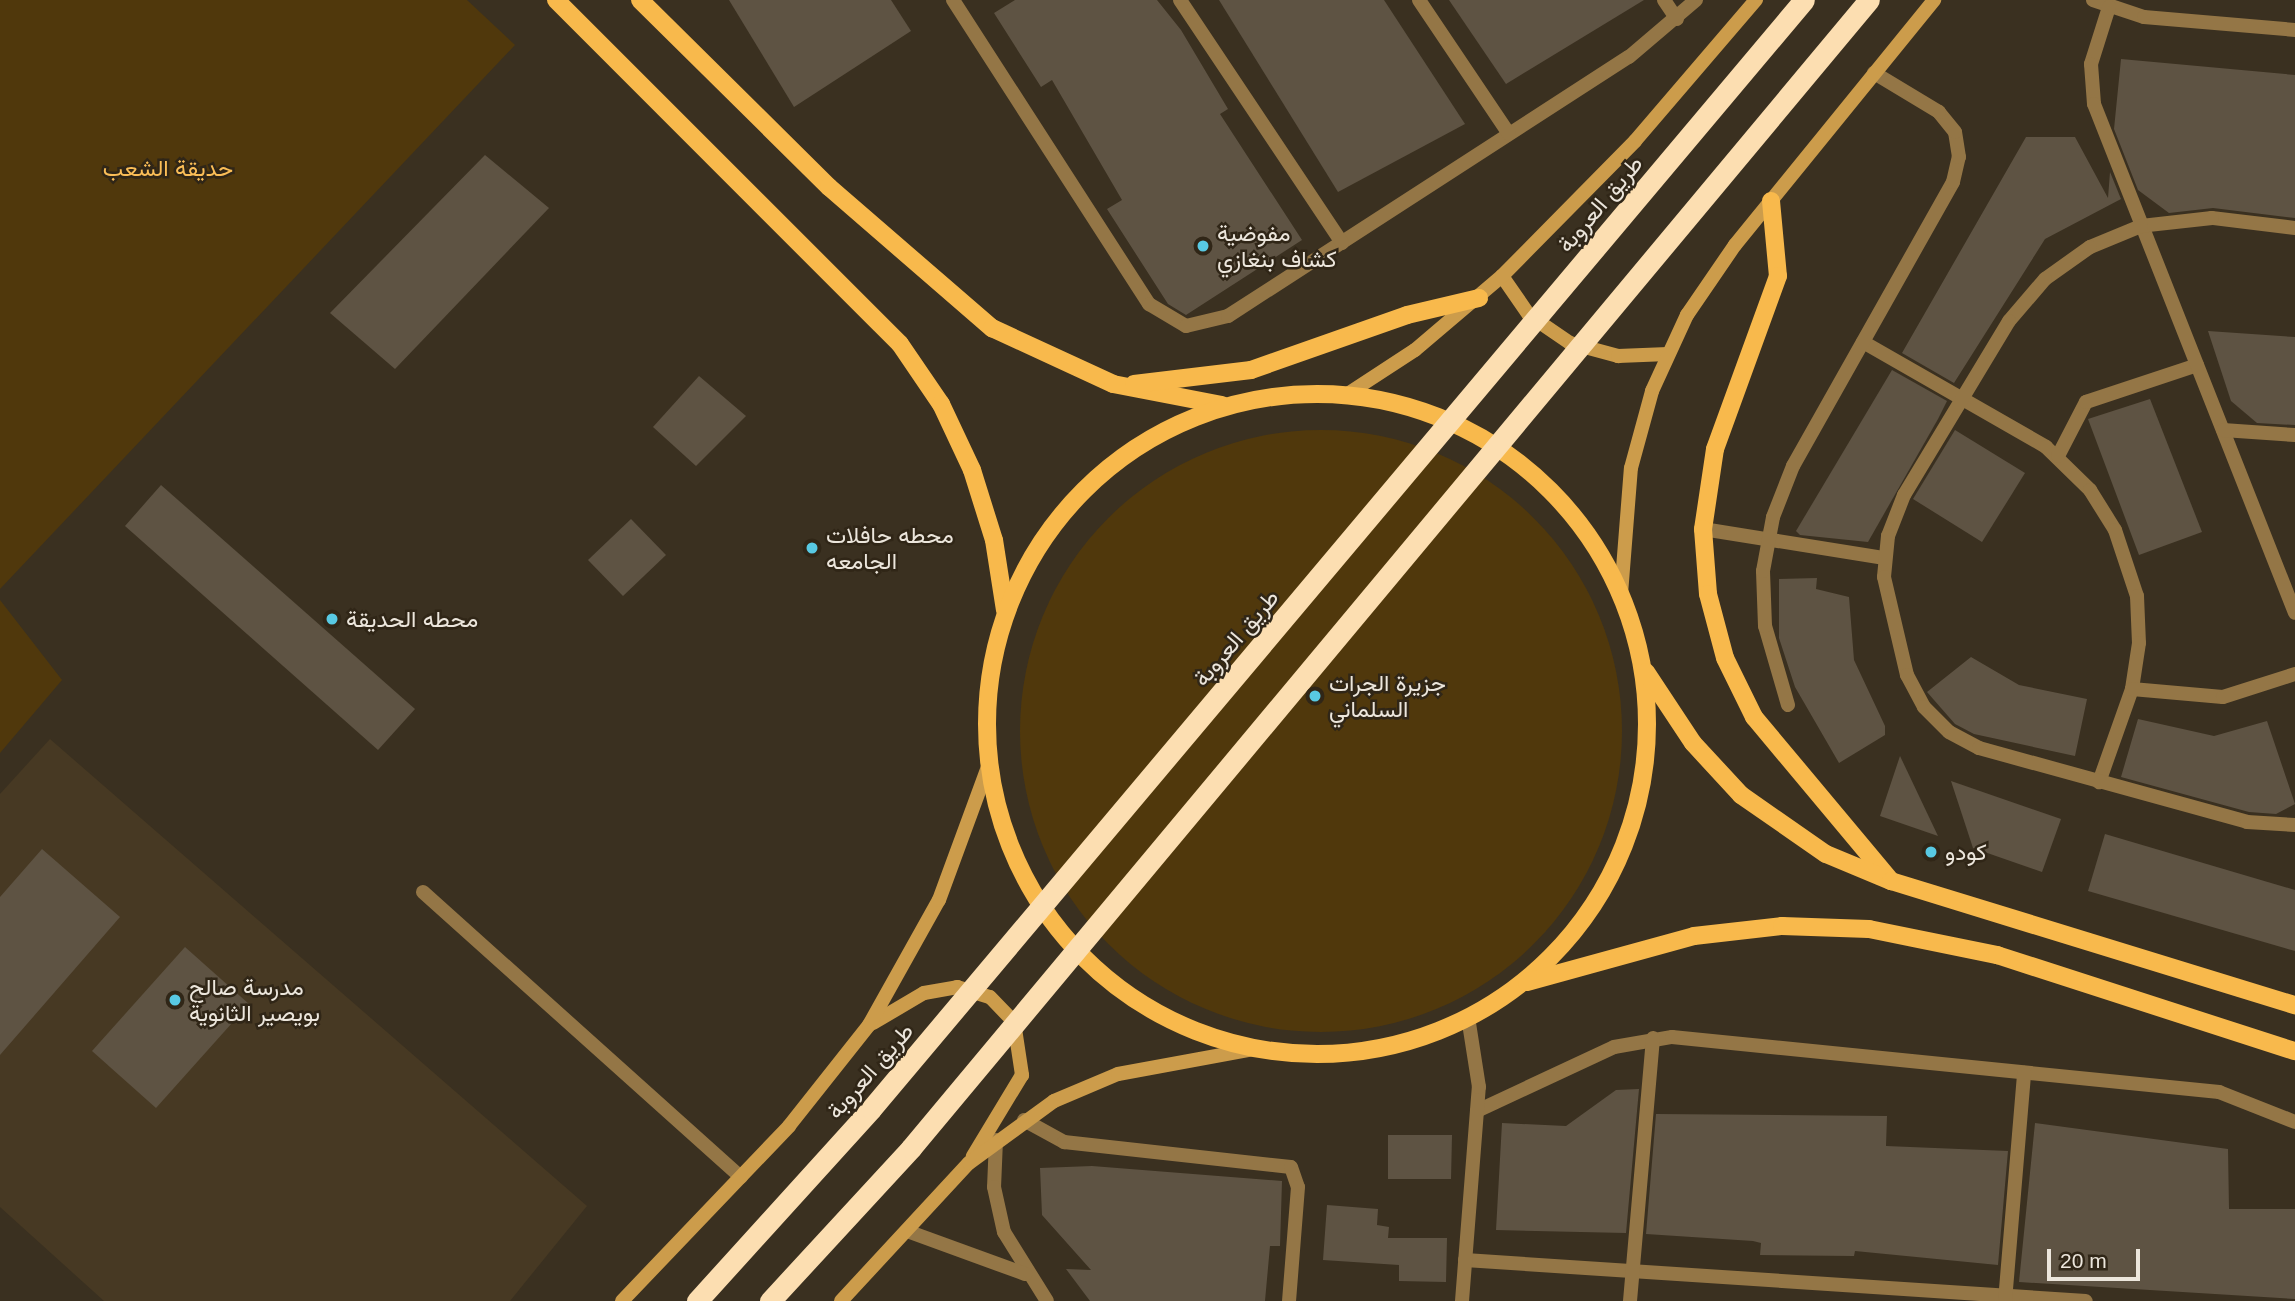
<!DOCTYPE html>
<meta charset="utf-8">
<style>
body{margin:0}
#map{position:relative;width:2295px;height:1301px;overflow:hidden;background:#3a3020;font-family:Helvetica,Vazirmatn,sans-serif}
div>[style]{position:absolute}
.built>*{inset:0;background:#473923}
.green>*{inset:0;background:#50380c}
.round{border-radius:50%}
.building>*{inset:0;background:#5e5343}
.lane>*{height:14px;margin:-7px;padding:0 7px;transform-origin:7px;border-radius:7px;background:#947646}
.street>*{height:14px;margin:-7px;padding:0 7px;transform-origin:7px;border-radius:7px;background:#947646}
.secondary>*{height:14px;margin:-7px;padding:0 7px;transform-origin:7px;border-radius:7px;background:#cc9c4b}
.primary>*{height:18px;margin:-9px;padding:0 9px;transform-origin:9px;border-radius:9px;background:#f8b94c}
.primary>.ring{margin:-9px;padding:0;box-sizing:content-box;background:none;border:18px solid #f8b94c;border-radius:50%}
.highway>*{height:21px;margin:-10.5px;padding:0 10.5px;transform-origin:10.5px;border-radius:10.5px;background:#fcdeb1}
.highway-bridge>*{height:21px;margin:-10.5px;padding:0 10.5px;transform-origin:10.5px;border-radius:10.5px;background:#fcdeb1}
.dots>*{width:19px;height:19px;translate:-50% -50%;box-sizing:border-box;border:4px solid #302617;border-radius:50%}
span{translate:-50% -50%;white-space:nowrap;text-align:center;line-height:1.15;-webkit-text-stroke:5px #302617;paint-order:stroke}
.park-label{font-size:23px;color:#fbbe57}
.street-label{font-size:23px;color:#ece6dc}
.poi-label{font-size:23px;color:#ece6dc}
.left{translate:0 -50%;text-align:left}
.scale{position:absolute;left:2047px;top:1249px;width:93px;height:32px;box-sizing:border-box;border:4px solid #ece6dc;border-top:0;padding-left:9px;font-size:21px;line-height:24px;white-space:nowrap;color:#ece6dc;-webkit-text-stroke:5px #302617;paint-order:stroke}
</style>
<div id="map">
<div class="built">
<i style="clip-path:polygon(50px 739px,587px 1206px,510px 1301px,104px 1301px,0 1207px,0 794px)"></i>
</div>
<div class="green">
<i style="clip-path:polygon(0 0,467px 0,515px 45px,0 589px)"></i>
<i class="round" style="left:1020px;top:430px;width:602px;height:602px"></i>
<i style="clip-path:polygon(0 600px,62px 680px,0 753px)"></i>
</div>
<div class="building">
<i style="clip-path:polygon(729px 0,891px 0,911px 31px,794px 107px)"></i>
<i style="clip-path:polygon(1015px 0,1157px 0,1181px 30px,1228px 109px,1220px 114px,1302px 240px,1186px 315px,1168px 304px,1107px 209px,1122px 200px,1052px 80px,1041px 87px,994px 13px)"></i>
<i style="clip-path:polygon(1219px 0,1384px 0,1465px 124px,1338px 192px)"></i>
<i style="clip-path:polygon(1449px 0,1644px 0,1506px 84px)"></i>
<i style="clip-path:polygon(2121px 59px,2295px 75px,2295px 218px,2213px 208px,2169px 213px,2138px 190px,2114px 129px)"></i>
<i style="clip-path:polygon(2026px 137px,2075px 137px,2108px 198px,2110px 172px,2121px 199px,2045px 239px,1954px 383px,1902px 353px)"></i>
<i style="clip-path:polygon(485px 155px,549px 208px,395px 369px,330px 313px)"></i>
<i style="clip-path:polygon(2208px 331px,2295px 337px,2295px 425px,2257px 423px,2231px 401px)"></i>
<i style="clip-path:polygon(1892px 370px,1947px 401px,1938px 419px,1868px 542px,1800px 535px,1796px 531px)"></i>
<i style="clip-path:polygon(699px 376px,746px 416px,696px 466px,653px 427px)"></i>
<i style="clip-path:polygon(2150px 399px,2202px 532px,2139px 555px,2088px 419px)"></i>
<i style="clip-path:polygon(1955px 430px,2025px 473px,1982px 542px,1913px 499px)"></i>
<i style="clip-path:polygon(161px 485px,415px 709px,378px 750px,125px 526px)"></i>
<i style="clip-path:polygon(631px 519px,666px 555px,623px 596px,588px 560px)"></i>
<i style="clip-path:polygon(1817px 578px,1816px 589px,1849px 597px,1854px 660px,1885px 726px,1885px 735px,1839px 763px,1795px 687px,1779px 638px,1779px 579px)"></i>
<i style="clip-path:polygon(1971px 657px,2019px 685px,2087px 699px,2075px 756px,1974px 734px,1955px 724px,1927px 692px)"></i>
<i style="clip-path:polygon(2138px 719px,2214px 736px,2267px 721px,2295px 804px,2276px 814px,2249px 812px,2121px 777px)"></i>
<i style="clip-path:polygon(1900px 756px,1938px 836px,1880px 816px)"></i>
<i style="clip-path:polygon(1951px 781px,2061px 819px,2042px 872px,1973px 848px)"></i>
<i style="clip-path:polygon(2105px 834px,2295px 890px,2295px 951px,2088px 891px)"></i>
<i style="clip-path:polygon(42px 849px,120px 917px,0 1055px,0 897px)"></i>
<i style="clip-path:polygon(185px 947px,249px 1004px,156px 1108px,92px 1051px)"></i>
<i style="clip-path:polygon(1639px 1089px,1626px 1233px,1496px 1230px,1502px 1123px,1566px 1126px,1616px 1090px)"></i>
<i style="clip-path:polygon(1656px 1114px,1887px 1116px,1886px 1146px,2008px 1151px,1998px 1265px,1855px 1251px,1854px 1256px,1760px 1255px,1761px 1243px,1753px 1241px,1646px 1234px)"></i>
<i style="clip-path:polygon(2035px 1123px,2228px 1149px,2229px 1209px,2295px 1209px,2295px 1299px,2019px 1282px)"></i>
<i style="clip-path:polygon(1388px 1135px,1452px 1135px,1451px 1179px,1388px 1179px)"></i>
<i style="clip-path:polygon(1092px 1166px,1282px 1181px,1280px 1246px,1270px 1246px,1265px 1301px,1090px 1301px,1066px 1269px,1091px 1270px,1042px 1215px,1040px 1168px)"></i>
<i style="clip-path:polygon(1327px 1205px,1378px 1209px,1377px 1225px,1389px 1227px,1388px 1238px,1447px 1238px,1446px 1282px,1399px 1281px,1399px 1265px,1323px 1260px)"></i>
</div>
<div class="lane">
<i style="left:1863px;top:342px;width:211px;rotate:29.8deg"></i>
<i style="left:2046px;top:447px;width:62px;rotate:44.3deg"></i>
<i style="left:2090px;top:490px;width:47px;rotate:58deg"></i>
<i style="left:2115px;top:530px;width:70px;rotate:71.6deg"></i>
<i style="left:2137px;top:596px;width:47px;rotate:87.6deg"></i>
<i style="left:2139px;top:643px;width:47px;rotate:98.7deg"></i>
<i style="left:2132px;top:689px;width:99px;rotate:109.5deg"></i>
<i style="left:2058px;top:456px;width:61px;rotate:-62.6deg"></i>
<i style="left:2086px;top:402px;width:117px;rotate:-18.4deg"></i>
<i style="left:1703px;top:529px;width:184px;rotate:9.1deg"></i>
<i style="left:2132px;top:689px;width:91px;rotate:5deg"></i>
<i style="left:2223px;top:697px;width:76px;rotate:-17.7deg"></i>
<i style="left:1788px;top:705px;width:82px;rotate:-106.2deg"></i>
<i style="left:1765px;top:626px;width:55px;rotate:-92.1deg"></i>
<i style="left:1763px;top:571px;width:55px;rotate:-79.5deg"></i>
<i style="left:1773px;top:517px;width:55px;rotate:-68.6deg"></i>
<i style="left:1793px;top:466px;width:326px;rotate:-60.6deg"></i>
<i style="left:1953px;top:182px;width:26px;rotate:-77deg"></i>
<i style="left:1959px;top:157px;width:25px;rotate:-99deg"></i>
<i style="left:1955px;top:132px;width:26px;rotate:-129deg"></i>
<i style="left:1939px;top:112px;width:76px;rotate:-149deg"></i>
<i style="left:423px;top:892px;width:427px;rotate:41.9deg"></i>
</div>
<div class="street">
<i style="left:953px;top:0;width:362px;rotate:57.2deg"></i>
<i style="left:1149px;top:304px;width:43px;rotate:30.7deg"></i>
<i style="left:1186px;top:326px;width:43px;rotate:-13.4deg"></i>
<i style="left:1228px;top:316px;width:477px;rotate:-32.9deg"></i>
<i style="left:1629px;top:57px;width:88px;rotate:-40.4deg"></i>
<i style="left:1180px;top:0;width:292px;rotate:56.3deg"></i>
<i style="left:1419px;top:0;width:161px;rotate:56.1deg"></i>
<i style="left:1664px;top:0;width:23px;rotate:56deg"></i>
<i style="left:2093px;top:0;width:54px;rotate:18.4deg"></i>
<i style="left:2144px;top:17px;width:152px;rotate:4.9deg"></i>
<i style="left:2109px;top:7px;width:60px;rotate:107.5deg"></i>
<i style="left:2091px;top:64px;width:40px;rotate:85.7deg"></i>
<i style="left:2094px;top:104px;width:547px;rotate:68.45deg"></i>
<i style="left:2295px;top:228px;width:84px;rotate:-173.1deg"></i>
<i style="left:2212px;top:218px;width:71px;rotate:173.6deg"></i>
<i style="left:2141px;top:226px;width:55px;rotate:157.6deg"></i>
<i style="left:2090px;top:247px;width:55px;rotate:144.6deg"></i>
<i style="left:2045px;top:279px;width:55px;rotate:130.6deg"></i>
<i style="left:2009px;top:321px;width:203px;rotate:121.1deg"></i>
<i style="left:1904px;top:495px;width:44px;rotate:111.3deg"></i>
<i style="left:1888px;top:536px;width:41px;rotate:95.6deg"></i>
<i style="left:1884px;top:577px;width:101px;rotate:76.8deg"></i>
<i style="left:1907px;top:675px;width:36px;rotate:62deg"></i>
<i style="left:1924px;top:707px;width:35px;rotate:45deg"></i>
<i style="left:1949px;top:732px;width:34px;rotate:28deg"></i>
<i style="left:1979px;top:748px;width:278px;rotate:15.4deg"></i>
<i style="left:2247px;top:822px;width:48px;rotate:3.6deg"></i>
<i style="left:2223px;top:430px;width:72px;rotate:4deg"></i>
<i style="left:1477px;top:1111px;width:151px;rotate:-25deg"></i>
<i style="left:1614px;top:1047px;width:59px;rotate:-9.8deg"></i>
<i style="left:1672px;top:1037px;width:550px;rotate:5.74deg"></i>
<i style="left:2219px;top:1092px;width:82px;rotate:21.5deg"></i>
<i style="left:1024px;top:1120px;width:46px;rotate:28.8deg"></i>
<i style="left:1064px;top:1142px;width:228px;rotate:6.3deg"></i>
<i style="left:1291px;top:1167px;width:21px;rotate:71deg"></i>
<i style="left:1298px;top:1187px;width:114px;rotate:94.5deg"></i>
<i style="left:996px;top:1140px;width:47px;rotate:92.4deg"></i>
<i style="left:994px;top:1187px;width:46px;rotate:77.5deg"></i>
<i style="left:1004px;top:1232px;width:81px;rotate:58.1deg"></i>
<i style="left:907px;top:1231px;width:126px;rotate:20deg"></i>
<i style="left:1465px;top:1260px;width:622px;rotate:3.78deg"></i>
<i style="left:1462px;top:1301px;width:215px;rotate:-85.5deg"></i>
<i style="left:1479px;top:1087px;width:71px;rotate:-98.9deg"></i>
<i style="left:1630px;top:1301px;width:264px;rotate:-85deg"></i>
<i style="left:2005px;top:1301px;width:229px;rotate:-85.2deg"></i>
</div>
<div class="secondary">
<i style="left:1502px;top:276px;width:47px;rotate:55.3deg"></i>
<i style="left:1529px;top:315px;width:50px;rotate:34.3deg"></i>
<i style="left:1570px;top:343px;width:50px;rotate:15.2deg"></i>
<i style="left:1618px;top:356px;width:50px;rotate:-2.3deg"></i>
<i style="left:1346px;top:395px;width:82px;rotate:-33.1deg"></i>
<i style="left:1415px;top:350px;width:114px;rotate:-40.4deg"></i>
<i style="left:1502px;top:276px;width:190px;rotate:-45.4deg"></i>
<i style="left:1635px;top:141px;width:186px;rotate:-49.4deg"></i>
<i style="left:1621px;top:594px;width:126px;rotate:-85.5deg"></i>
<i style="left:1631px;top:468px;width:80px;rotate:-74.7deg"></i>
<i style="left:1652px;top:391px;width:84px;rotate:-65.3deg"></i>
<i style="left:1687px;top:315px;width:85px;rotate:-55.6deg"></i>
<i style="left:1735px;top:245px;width:316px;rotate:-50.9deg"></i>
<i style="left:873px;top:1023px;width:59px;rotate:-30.5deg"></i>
<i style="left:924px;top:993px;width:34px;rotate:-10deg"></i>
<i style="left:957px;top:987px;width:34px;rotate:17deg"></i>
<i style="left:990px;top:997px;width:35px;rotate:46deg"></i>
<i style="left:1014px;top:1022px;width:54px;rotate:81.4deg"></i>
<i style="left:1022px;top:1075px;width:95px;rotate:121.2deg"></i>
<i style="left:622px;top:1301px;width:242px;rotate:-46.3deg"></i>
<i style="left:789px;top:1126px;width:129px;rotate:-51.6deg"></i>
<i style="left:869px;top:1025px;width:143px;rotate:-60.8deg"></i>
<i style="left:939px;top:900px;width:142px;rotate:-69.8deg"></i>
<i style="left:841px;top:1301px;width:188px;rotate:-47.2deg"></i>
<i style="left:969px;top:1163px;width:105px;rotate:-36.1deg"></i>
<i style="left:1054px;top:1101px;width:69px;rotate:-22.9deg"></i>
<i style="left:1118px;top:1074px;width:143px;rotate:-10.4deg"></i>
</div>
<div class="primary">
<i style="left:556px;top:0;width:486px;rotate:45deg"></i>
<i style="left:900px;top:344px;width:73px;rotate:55.7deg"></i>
<i style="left:941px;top:404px;width:73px;rotate:64.8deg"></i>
<i style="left:972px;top:470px;width:73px;rotate:72.6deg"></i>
<i style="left:994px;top:540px;width:71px;rotate:81.1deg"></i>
<i style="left:640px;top:0;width:266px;rotate:44.7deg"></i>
<i style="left:829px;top:187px;width:216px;rotate:40.9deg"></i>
<i style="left:992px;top:328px;width:133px;rotate:24.8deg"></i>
<i style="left:1113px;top:384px;width:111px;rotate:10.9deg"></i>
<i style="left:1771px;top:201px;width:75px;rotate:84.7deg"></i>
<i style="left:1778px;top:276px;width:184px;rotate:110deg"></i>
<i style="left:1715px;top:449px;width:81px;rotate:98.5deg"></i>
<i style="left:1703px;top:529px;width:65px;rotate:85.6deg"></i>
<i style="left:1708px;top:594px;width:66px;rotate:75.1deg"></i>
<i style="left:1725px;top:658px;width:66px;rotate:63.8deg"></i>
<i style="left:1754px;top:717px;width:214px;rotate:50.1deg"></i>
<i style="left:1134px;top:384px;width:118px;rotate:-6.8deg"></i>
<i style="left:1251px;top:370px;width:165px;rotate:-19.4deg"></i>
<i style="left:1407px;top:315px;width:74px;rotate:-13.3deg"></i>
<i class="ring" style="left:987px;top:394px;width:642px;height:642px"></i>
<i style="left:1646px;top:672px;width:85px;rotate:56.5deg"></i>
<i style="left:1693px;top:743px;width:71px;rotate:47.3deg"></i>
<i style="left:1741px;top:795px;width:103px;rotate:34.8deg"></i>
<i style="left:1826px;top:854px;width:70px;rotate:22.6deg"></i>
<i style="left:1891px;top:881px;width:423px;rotate:17.1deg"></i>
<i style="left:1527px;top:982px;width:173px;rotate:-15.4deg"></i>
<i style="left:1694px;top:936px;width:89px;rotate:-6.5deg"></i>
<i style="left:1782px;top:926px;width:87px;rotate:2deg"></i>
<i style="left:1869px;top:929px;width:131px;rotate:11.5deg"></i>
<i style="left:1997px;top:955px;width:313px;rotate:17.9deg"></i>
</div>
<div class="highway">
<i style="left:697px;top:1301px;width:259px;rotate:-47.8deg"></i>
<i style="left:770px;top:1301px;width:208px;rotate:-47.3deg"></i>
</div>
<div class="highway-bridge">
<i style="left:871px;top:1109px;width:1449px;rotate:-49.93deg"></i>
<i style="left:911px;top:1148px;width:1495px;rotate:-50.16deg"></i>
</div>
<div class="dots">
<i style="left:1203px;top:246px;background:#58c9e3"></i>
<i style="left:812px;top:548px;background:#58c9e3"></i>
<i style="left:332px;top:619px;background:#58c9e3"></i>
<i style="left:1315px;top:696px;background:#58c9e3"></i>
<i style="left:1931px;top:852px;background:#58c9e3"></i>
<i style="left:175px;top:1000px;background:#58c9e3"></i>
</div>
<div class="park-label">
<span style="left:168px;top:168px">حديقة الشعب</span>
</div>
<div class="street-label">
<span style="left:1600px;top:204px;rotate:-50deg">طريق العروبة</span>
<span style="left:1236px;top:638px;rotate:-50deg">طريق العروبة</span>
<span style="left:870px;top:1071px;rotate:-49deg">طريق العروبة</span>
</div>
<div class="poi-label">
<span class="left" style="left:1217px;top:246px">مفوضية<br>كشاف بنغازي</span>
<span class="left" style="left:826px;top:548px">محطه حافلات<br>الجامعه</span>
<span class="left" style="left:346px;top:619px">محطه الحديقة</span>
<span class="left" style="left:1329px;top:696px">جزيرة الجرات<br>السلماني</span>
<span class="left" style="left:1945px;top:852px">كودو</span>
<span class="left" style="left:189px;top:1000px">مدرسة صالح<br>بويصير الثانوية</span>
</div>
<div class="scale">20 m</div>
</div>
